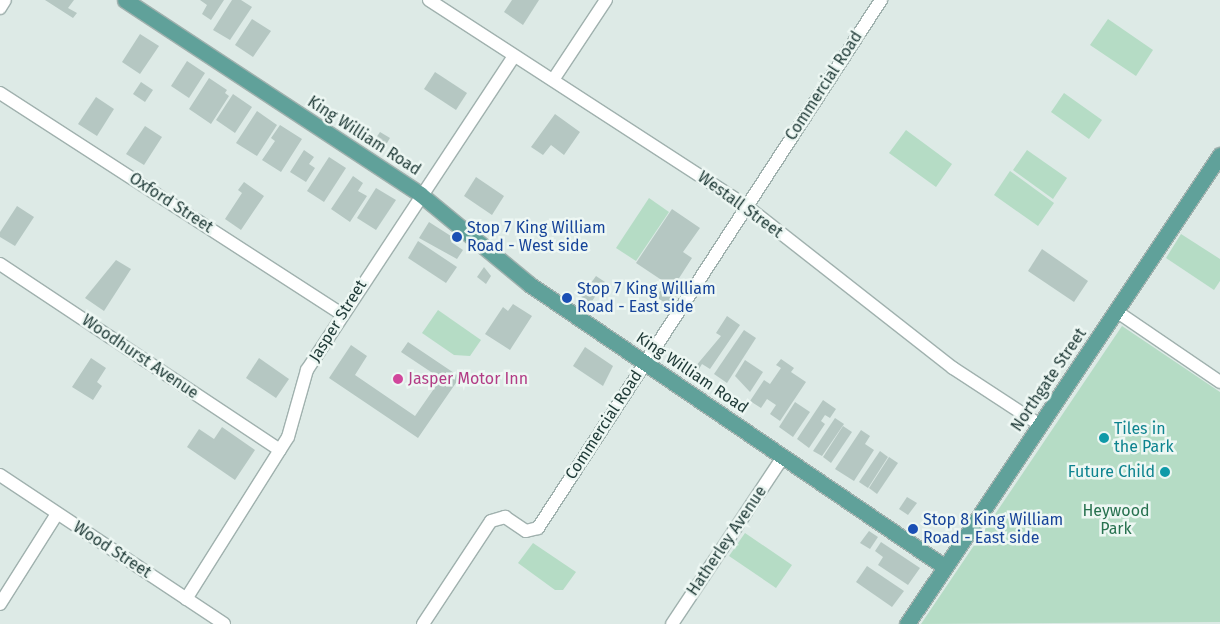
<!DOCTYPE html>
<style>
body{margin:0}
#map{position:relative;width:1220px;height:624px;overflow:hidden;background:#ddeae6;font-family:"Fira Sans",sans-serif}
div>[style]{position:absolute}
.green>*{inset:0;background:#b5dcc5}
.building>*{inset:0;background:#b5c7c2}
.roads{filter:drop-shadow(1px 0 #a0b1ae) drop-shadow(-1px 0 #a0b1ae) drop-shadow(0 1px #a0b1ae) drop-shadow(0 -1px #a0b1ae)}
.minor>*{height:12px;margin:-6px;padding:0 6px;transform-origin:6px;border-radius:6px;background:#fff}
.major>*{height:15px;margin:-7.5px;padding:0 7.5px;transform-origin:7.5px;border-radius:7.5px;background:#60a19a}
.dots>*{width:14px;height:14px;translate:-50% -50%;box-sizing:border-box;border:2px solid #edf7f3;border-radius:50%}
span{translate:-50% -50%;white-space:nowrap;text-align:center;line-height:1.15;-webkit-text-stroke:5px #edf7f3;paint-order:stroke}
.street-label{font-size:16px;color:#1e3936}
.transit-label{font-size:16px;color:#164399}
.left{translate:0 -50%;text-align:left}
.hotel-label{font-size:16px;color:#b23c85}
.culture-label{font-size:16px;color:#0d838f}
.right{translate:-100% -50%;text-align:right}
.park-label{font-size:16px;color:#27714f}
</style>
<div id="map">
<div class="green">
<i style="clip-path:polygon(1108px 19px,1153px 50px,1136px 76px,1090px 45px)"></i>
<i style="clip-path:polygon(1064px 93px,1102px 120px,1089px 139px,1051px 112px)"></i>
<i style="clip-path:polygon(906px 130px,952px 164px,936px 187px,889px 153px)"></i>
<i style="clip-path:polygon(1027px 150px,1067px 178px,1053px 199px,1013px 170px)"></i>
<i style="clip-path:polygon(1010px 171px,1054px 203px,1038px 226px,994px 195px)"></i>
<i style="clip-path:polygon(649px 198px,669px 212px,636px 261px,616px 248px)"></i>
<i style="clip-path:polygon(1181px 234px,1220px 259px,1220px 281px,1214px 290px,1166px 258px)"></i>
<i style="clip-path:polygon(438px 310px,481px 340px,470px 356px,454px 355px,422px 333px)"></i>
<i style="clip-path:polygon(1122px 326px,1220px 392px,1220px 622px,921px 624px)"></i>
<i style="clip-path:polygon(745px 533px,792px 565px,776px 588px,729px 556px)"></i>
<i style="clip-path:polygon(533px 543px,576px 572px,563px 590px,555px 590px,518px 563px)"></i>
</div>
<div class="building">
<i style="clip-path:polygon(45px 0,74px 0,68px 8px,77px 13px,73px 18px)"></i>
<i style="clip-path:polygon(200px 0,224px 0,211px 20px,202px 14px,207px 5px)"></i>
<i style="clip-path:polygon(232px 0,241px 0,252px 7px,230px 40px,213px 30px)"></i>
<i style="clip-path:polygon(512px 0,539px 0,523px 25px,504px 12px)"></i>
<i style="clip-path:polygon(252px 19px,271px 31px,253px 57px,235px 45px)"></i>
<i style="clip-path:polygon(140px 34px,159px 46px,140px 74px,122px 62px)"></i>
<i style="clip-path:polygon(187px 61px,205px 73px,189px 98px,171px 86px)"></i>
<i style="clip-path:polygon(435px 72px,467px 93px,456px 110px,424px 89px)"></i>
<i style="clip-path:polygon(209px 78px,227px 90px,225px 93px,229px 96px,211px 124px,189px 109px)"></i>
<i style="clip-path:polygon(141px 82px,153px 90px,145px 102px,133px 94px)"></i>
<i style="clip-path:polygon(233px 94px,252px 107px,235px 133px,216px 120px)"></i>
<i style="clip-path:polygon(96px 97px,114px 109px,97px 136px,78px 124px)"></i>
<i style="clip-path:polygon(257px 111px,277px 125px,257px 156px,236px 143px)"></i>
<i style="clip-path:polygon(555px 114px,580px 132px,564px 155px,551px 145px,543px 155px,531px 147px)"></i>
<i style="clip-path:polygon(280px 125px,302px 139px,281px 172px,262px 160px,275px 141px,271px 138px)"></i>
<i style="clip-path:polygon(145px 126px,162px 137px,144px 165px,126px 154px)"></i>
<i style="clip-path:polygon(380px 132px,390px 138px,384px 148px,374px 141px)"></i>
<i style="clip-path:polygon(304px 150px,314px 157px,309px 164px,315px 168px,306px 182px,290px 172px)"></i>
<i style="clip-path:polygon(329px 157px,346px 168px,324px 202px,307px 191px)"></i>
<i style="clip-path:polygon(353px 176px,363px 183px,358px 191px,367px 196px,350px 222px,331px 209px)"></i>
<i style="clip-path:polygon(476px 177px,504px 196px,492px 215px,464px 196px)"></i>
<i style="clip-path:polygon(244px 182px,264px 196px,241px 230px,225px 219px,242px 193px,238px 190px)"></i>
<i style="clip-path:polygon(376px 188px,396px 200px,376px 230px,357px 218px)"></i>
<i style="clip-path:polygon(17px 206px,34px 217px,15px 246px,0 237px,0 232px)"></i>
<i style="clip-path:polygon(672px 209px,700px 228px,683px 252px,692px 258px,674px 286px,680px 291px,670px 306px,656px 297px,666px 283px,636px 263px)"></i>
<i style="clip-path:polygon(429px 222px,454px 238px,451px 242px,463px 250px,457px 259px,419px 238px)"></i>
<i style="clip-path:polygon(418px 241px,457px 267px,446px 283px,408px 258px)"></i>
<i style="clip-path:polygon(1042px 249px,1088px 281px,1074px 302px,1028px 271px)"></i>
<i style="clip-path:polygon(116px 260px,131px 269px,104px 311px,85px 298px)"></i>
<i style="clip-path:polygon(484px 267px,491px 276px,486px 284px,477px 277px)"></i>
<i style="clip-path:polygon(596px 276px,605px 282px,590px 304px,581px 297px)"></i>
<i style="clip-path:polygon(513px 304px,532px 316px,510px 350px,485px 334px,503px 307px,508px 311px)"></i>
<i style="clip-path:polygon(727px 316px,740px 325px,710px 369px,702px 364px,699px 369px,695px 367px,721px 336px,716px 333px)"></i>
<i style="clip-path:polygon(744px 330px,756px 338px,727px 383px,714px 374px)"></i>
<i style="clip-path:polygon(408px 342px,460px 377px,418px 438px,329px 378px,351px 345px,367px 356px,355px 375px,415px 416px,438px 383px,431px 378px,434px 374px,401px 352px)"></i>
<i style="clip-path:polygon(585px 347px,613px 366px,603px 386px,573px 366px)"></i>
<i style="clip-path:polygon(91px 358px,106px 368px,97px 382px,102px 386px,93px 400px,72px 387px)"></i>
<i style="clip-path:polygon(259px 358px,289px 379px,276px 398px,246px 378px)"></i>
<i style="clip-path:polygon(781px 359px,794px 368px,791px 372px,806px 382px,780px 421px,770px 414px,776px 405px,767px 399px,761px 408px,750px 401px,764px 380px,770px 384px,781px 368px,776px 365px)"></i>
<i style="clip-path:polygon(745px 360px,763px 372px,750px 392px,735px 376px)"></i>
<i style="clip-path:polygon(823px 400px,836px 409px,830px 418px,825px 415px,821px 421px,825px 424px,809px 448px,797px 439px)"></i>
<i style="clip-path:polygon(795px 402px,810px 412px,793px 437px,779px 427px)"></i>
<i style="clip-path:polygon(835px 418px,844px 424px,822px 456px,813px 451px)"></i>
<i style="clip-path:polygon(843px 426px,852px 432px,831px 463px,823px 457px)"></i>
<i style="clip-path:polygon(222px 427px,255px 450px,235px 480px,187px 447px,199px 429px,214px 439px)"></i>
<i style="clip-path:polygon(861px 430px,870px 436px,865px 444px,874px 450px,854px 481px,835px 469px)"></i>
<i style="clip-path:polygon(880px 451px,888px 457px,868px 488px,859px 482px)"></i>
<i style="clip-path:polygon(889px 457px,898px 463px,877px 494px,869px 488px)"></i>
<i style="clip-path:polygon(907px 497px,917px 503px,908px 515px,899px 509px)"></i>
<i style="clip-path:polygon(869px 531px,878px 537px,870px 549px,860px 543px)"></i>
<i style="clip-path:polygon(881px 542px,920px 568px,908px 585px,878px 565px,883px 557px,875px 551px)"></i>
<i style="clip-path:polygon(867px 566px,904px 591px,892px 607px,856px 582px)"></i>
</div>
<div class="roads">
<div class="minor">
<i style="left:429px;top:0;width:377px;rotate:33deg"></i>
<i style="left:745px;top:205px;width:264px;rotate:38.1deg"></i>
<i style="left:953px;top:368px;width:104px;rotate:33.2deg"></i>
<i style="left:0;top:8px;width:9px;rotate:-58deg"></i>
<i style="left:553px;top:80px;width:96px;rotate:-56.5deg"></i>
<i style="left:0;top:93px;width:406px;rotate:32.9deg"></i>
<i style="left:0;top:264px;width:336px;rotate:33.6deg"></i>
<i style="left:1116px;top:311px;width:126px;rotate:34.3deg"></i>
<i style="left:0;top:475px;width:269px;rotate:33.6deg"></i>
<i style="left:186px;top:599px;width:191px;rotate:-57.8deg"></i>
<i style="left:288px;top:437px;width:70px;rotate:-74.2deg"></i>
<i style="left:307px;top:370px;width:376px;rotate:-56.6deg"></i>
<i style="left:0;top:604px;width:107px;rotate:-57.7deg"></i>
<i style="left:423px;top:624px;width:123px;rotate:-56.6deg"></i>
<i style="left:491px;top:521px;width:15px;rotate:-16deg"></i>
<i style="left:505px;top:517px;width:25px;rotate:34deg"></i>
<i style="left:526px;top:531px;width:12px;rotate:-14deg"></i>
<i style="left:538px;top:528px;width:630px;rotate:-56.99deg"></i>
<i style="left:672px;top:624px;width:201px;rotate:-56.4deg"></i>
</div>
<div class="major">
<i style="left:125px;top:0;width:353px;rotate:33.3deg"></i>
<i style="left:420px;top:194px;width:141px;rotate:39.5deg"></i>
<i style="left:529px;top:284px;width:503px;rotate:34.23deg"></i>
<i style="left:907px;top:624px;width:564px;rotate:-56.28deg"></i>
</div>
</div>
<div class="dots">
<i style="left:457px;top:237px;background:#1a4fb4"></i>
<i style="left:567px;top:298px;background:#1a4fb4"></i>
<i style="left:398px;top:379px;background:#d1479c"></i>
<i style="left:1104px;top:438px;background:#0f9aa8"></i>
<i style="left:1165px;top:472px;background:#0f9aa8"></i>
<i style="left:913px;top:529px;background:#1a4fb4"></i>
</div>
<div class="street-label">
<span style="left:824px;top:86px;rotate:-57deg">Commercial Road</span>
<span style="left:364px;top:136px;rotate:33deg">King William Road</span>
<span style="left:171px;top:203px;rotate:33deg">Oxford Street</span>
<span style="left:740px;top:205px;rotate:36deg">Westall Street</span>
<span style="left:338px;top:321px;rotate:-58deg">Jasper Street</span>
<span style="left:140px;top:357px;rotate:34deg">Woodhurst Avenue</span>
<span style="left:692px;top:373px;rotate:34deg">King William Road</span>
<span style="left:1049px;top:380px;rotate:-56deg">Northgate Street</span>
<span style="left:604px;top:425px;rotate:-57deg">Commercial Road</span>
<span style="left:727px;top:541px;rotate:-56deg">Hatherley Avenue</span>
<span style="left:112px;top:550px;rotate:33deg">Wood Street</span>
</div>
<div class="transit-label">
<span class="left" style="left:467px;top:237px">Stop 7 King William<br>Road - West side</span>
<span class="left" style="left:577px;top:298px">Stop 7 King William<br>Road - East side</span>
<span class="left" style="left:923px;top:529px">Stop 8 King William<br>Road - East side</span>
</div>
<div class="hotel-label">
<span class="left" style="left:408px;top:379px">Jasper Motor Inn</span>
</div>
<div class="culture-label">
<span class="left" style="left:1114px;top:438px">Tiles in<br>the Park</span>
<span class="right" style="left:1155px;top:472px">Future Child</span>
</div>
<div class="park-label">
<span style="left:1116px;top:520px">Heywood<br>Park</span>
</div>
</div>
